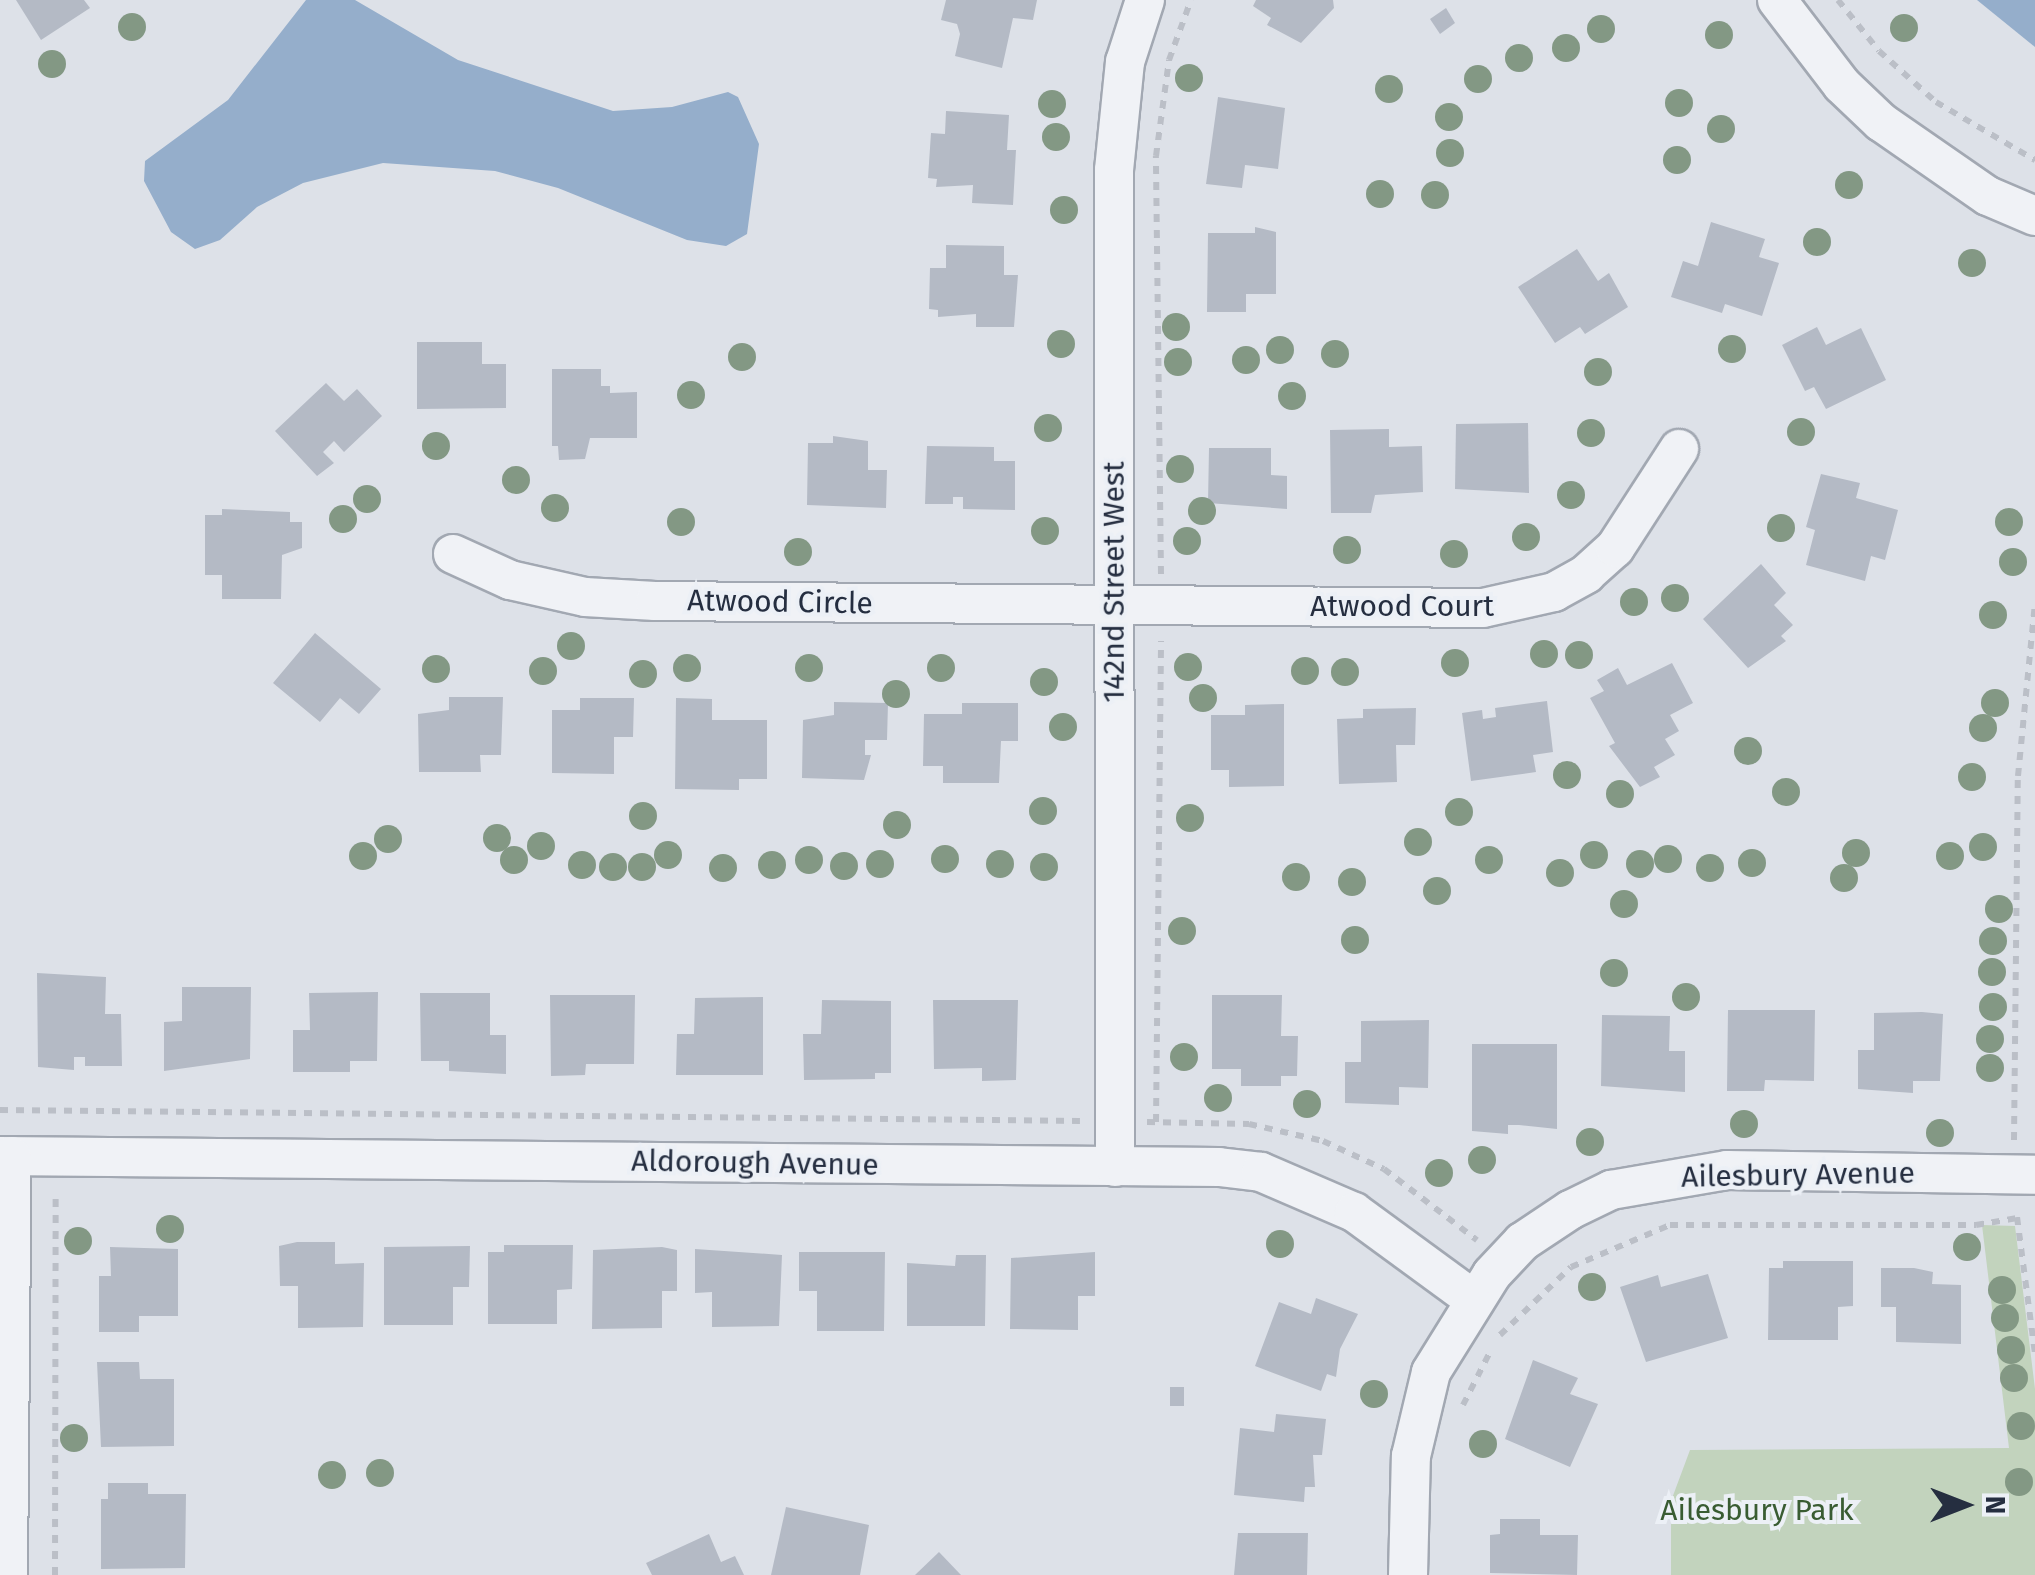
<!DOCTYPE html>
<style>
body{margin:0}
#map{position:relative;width:2035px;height:1575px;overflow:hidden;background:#dde1e8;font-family:"Fira Sans",sans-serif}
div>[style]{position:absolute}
.green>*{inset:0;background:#c2d3bd}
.water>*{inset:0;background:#95aecb}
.building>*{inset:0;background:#b4bac5}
.path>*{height:6px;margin-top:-3px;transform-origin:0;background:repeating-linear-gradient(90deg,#bbbfc7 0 8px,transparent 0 16px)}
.roads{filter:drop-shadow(2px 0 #a2a8b2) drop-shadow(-2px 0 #a2a8b2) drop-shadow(0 2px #a2a8b2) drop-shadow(0 -2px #a2a8b2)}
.minor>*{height:38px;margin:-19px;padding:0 19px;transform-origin:19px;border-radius:19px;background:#f0f2f6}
.trees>*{width:28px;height:28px;margin:-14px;border-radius:50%;background:#839884}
span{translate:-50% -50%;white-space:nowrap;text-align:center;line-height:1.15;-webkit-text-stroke:8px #ecf0f6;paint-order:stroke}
.street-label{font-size:30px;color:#252e40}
.park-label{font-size:30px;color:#395c32}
.north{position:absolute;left:1915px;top:1455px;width:100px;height:100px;-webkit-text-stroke:8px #ecf0f6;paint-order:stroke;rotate:90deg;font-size:28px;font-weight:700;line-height:40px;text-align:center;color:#252e40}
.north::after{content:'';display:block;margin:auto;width:35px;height:45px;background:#252e40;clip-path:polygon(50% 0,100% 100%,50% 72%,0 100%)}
</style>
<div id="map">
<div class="green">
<i style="clip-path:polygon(1982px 1225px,2015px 1226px,2035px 1389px,2035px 1575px,1671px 1575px,1671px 1501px,1690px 1450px,2009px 1448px)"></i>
</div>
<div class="water">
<i style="clip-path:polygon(306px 0,355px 0,458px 60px,613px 111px,672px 107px,728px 92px,738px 97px,759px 144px,747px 234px,726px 246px,687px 240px,558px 188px,495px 171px,383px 163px,303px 183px,257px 207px,220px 240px,195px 249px,171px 232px,144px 181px,145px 161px,228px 100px)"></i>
<i style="clip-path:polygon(1977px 0,2035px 0,2035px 47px)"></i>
</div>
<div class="building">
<i style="clip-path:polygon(16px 0,84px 0,90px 8px,41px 40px)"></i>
<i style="clip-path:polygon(946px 0,1037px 0,1033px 20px,1013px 18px,1002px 68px,955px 56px,960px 34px,957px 24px,941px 20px)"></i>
<i style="clip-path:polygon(1256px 0,1333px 0,1334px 8px,1301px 43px,1267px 25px,1271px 18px,1253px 6px)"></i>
<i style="clip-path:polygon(1446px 8px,1455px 23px,1440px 34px,1430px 19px)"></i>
<i style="clip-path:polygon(1218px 97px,1285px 108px,1278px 169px,1245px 165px,1242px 188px,1206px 184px)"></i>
<i style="clip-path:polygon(946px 111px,1009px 115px,1007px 150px,1016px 150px,1013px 205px,972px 203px,973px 185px,936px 187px,937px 179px,928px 178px,931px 133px,945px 134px)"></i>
<i style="clip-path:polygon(1711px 222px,1765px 239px,1759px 257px,1779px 263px,1762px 316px,1725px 304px,1722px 313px,1671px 297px,1683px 261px,1698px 266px)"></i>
<i style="clip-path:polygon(1255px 227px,1276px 232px,1276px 294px,1246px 294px,1246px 312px,1207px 312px,1208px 233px,1255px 233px)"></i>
<i style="clip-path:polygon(946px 245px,1004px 246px,1004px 275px,1018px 275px,1014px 327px,976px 327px,976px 314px,938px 317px,938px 310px,929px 309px,930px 268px,946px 268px)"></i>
<i style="clip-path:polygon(1577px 249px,1598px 281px,1609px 273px,1628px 307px,1585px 334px,1580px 327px,1555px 343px,1518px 287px)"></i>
<i style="clip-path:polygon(1817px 327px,1826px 345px,1861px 328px,1886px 380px,1826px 409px,1814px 387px,1805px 391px,1782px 345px)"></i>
<i style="clip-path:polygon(417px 342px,482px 342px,482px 364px,506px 364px,506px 408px,417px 409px)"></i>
<i style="clip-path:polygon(552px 369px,601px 369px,601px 386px,610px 386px,610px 393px,637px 392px,637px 438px,590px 438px,585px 459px,559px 460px,558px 446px,552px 446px)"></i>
<i style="clip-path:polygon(326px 383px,344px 401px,357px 389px,382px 416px,344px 452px,334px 441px,323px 452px,334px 463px,317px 476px,275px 431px)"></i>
<i style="clip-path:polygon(1528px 423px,1529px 493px,1455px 489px,1456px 424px)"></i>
<i style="clip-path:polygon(1389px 429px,1389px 447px,1422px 446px,1423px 492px,1375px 495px,1371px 513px,1331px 513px,1330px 430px)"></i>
<i style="clip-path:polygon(833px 436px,868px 441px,868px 470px,887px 470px,886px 508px,807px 505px,808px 443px,833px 443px)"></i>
<i style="clip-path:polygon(927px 446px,994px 447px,994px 461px,1015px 461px,1015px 510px,963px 509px,963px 497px,953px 497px,953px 504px,925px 504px)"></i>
<i style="clip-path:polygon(1209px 448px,1271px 448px,1271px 475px,1287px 476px,1287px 509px,1208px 503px)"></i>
<i style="clip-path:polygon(1821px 474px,1860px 483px,1856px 498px,1898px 510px,1885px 560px,1871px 556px,1865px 581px,1806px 565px,1815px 530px,1806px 527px)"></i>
<i style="clip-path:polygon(222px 509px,290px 512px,290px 522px,302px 522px,302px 548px,282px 555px,281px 599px,222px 599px,222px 575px,205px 575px,205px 515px,222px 515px)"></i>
<i style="clip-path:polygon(1761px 564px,1786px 593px,1774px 605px,1793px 625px,1781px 636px,1786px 641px,1748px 668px,1703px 619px)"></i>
<i style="clip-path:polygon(315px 633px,381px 689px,359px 714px,340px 698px,320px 722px,273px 683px)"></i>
<i style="clip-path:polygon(1672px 663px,1693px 703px,1670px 715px,1679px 731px,1665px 739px,1675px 755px,1654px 767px,1660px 777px,1640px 787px,1609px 746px,1615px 743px,1590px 698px,1604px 691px,1597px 680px,1618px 668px,1627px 685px)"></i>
<i style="clip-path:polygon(449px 697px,503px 697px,501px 755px,480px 755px,481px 772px,419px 772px,418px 714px,449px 710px)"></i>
<i style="clip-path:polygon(580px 698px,634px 698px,633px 737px,614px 737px,614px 774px,552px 773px,552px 710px,580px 710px)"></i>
<i style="clip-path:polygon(676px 698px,712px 699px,712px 720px,767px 720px,767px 779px,739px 779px,739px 790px,675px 789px)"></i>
<i style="clip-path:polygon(1547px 701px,1553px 752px,1533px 755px,1536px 772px,1471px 781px,1462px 713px,1482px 710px,1483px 719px,1496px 717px,1495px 708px)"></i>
<i style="clip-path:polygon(834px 702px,888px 703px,887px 740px,865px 740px,865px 755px,871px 755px,864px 780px,802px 778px,803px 720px,834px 715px)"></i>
<i style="clip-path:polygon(962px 703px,1018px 703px,1018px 741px,1001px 741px,999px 783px,943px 783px,943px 766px,923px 766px,924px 714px,962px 714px)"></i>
<i style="clip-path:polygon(1284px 704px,1284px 786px,1229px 787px,1229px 770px,1211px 770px,1211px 715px,1245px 715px,1245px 705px)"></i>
<i style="clip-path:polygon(1416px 708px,1415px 745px,1396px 745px,1397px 782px,1339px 784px,1337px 719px,1363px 718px,1363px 709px)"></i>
<i style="clip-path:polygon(37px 973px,106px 977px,105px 1014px,121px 1014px,122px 1066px,85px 1066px,85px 1057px,74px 1057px,74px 1070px,38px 1067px)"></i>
<i style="clip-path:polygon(182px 987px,251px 987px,250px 1059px,164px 1071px,164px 1022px,182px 1021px)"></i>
<i style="clip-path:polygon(378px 992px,377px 1061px,350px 1061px,350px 1072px,293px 1072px,293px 1030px,310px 1030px,309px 993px)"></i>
<i style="clip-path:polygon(420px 993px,490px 993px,490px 1035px,506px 1035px,506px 1074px,449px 1071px,449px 1061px,421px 1061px)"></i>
<i style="clip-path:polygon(550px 995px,635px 995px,634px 1064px,586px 1064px,585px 1075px,551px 1076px)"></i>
<i style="clip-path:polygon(1212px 995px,1282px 995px,1281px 1036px,1298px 1036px,1297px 1076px,1281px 1076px,1281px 1086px,1241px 1086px,1241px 1069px,1212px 1069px)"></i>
<i style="clip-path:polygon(763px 997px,763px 1075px,676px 1075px,677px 1034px,694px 1034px,695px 998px)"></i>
<i style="clip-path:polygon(822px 1000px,891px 1001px,891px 1073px,875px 1073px,875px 1079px,804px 1080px,803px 1034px,821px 1034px)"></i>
<i style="clip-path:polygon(933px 1000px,1018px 1000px,1016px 1080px,982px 1081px,982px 1068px,934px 1069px)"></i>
<i style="clip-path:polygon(1728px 1010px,1815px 1010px,1814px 1081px,1765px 1080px,1764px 1091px,1727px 1091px)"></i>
<i style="clip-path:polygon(1922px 1012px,1943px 1014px,1940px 1081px,1913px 1081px,1913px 1093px,1858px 1089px,1858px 1050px,1874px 1050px,1874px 1013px)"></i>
<i style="clip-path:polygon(1602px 1015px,1670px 1016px,1669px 1051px,1685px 1051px,1685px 1092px,1601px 1086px)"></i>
<i style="clip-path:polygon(1429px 1020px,1428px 1088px,1399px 1087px,1399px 1105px,1345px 1103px,1345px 1062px,1361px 1062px,1361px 1021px)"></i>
<i style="clip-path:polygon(1472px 1044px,1557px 1044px,1557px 1129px,1519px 1125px,1508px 1125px,1508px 1134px,1472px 1131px)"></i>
<i style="clip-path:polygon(297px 1242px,335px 1242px,335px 1264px,364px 1263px,363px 1327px,298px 1328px,298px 1286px,280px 1286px,279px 1246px)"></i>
<i style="clip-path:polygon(504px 1245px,573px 1245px,572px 1289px,557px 1290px,557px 1324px,488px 1324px,488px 1252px,504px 1252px)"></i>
<i style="clip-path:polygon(470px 1246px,469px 1287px,453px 1287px,453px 1325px,384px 1325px,384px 1247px)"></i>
<i style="clip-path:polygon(110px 1247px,178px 1249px,178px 1316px,139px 1316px,139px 1332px,99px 1332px,99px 1276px,111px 1276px)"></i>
<i style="clip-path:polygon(662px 1247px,677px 1250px,677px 1291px,662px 1291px,662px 1328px,592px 1329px,593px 1250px)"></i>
<i style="clip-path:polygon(695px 1249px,782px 1255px,779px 1326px,712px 1327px,712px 1292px,695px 1293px)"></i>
<i style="clip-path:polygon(799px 1252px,885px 1252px,884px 1331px,817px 1331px,817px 1291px,799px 1291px)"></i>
<i style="clip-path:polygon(1095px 1252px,1095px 1296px,1078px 1296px,1078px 1330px,1010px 1329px,1011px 1258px)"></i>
<i style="clip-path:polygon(956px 1255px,986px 1255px,985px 1326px,907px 1326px,907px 1263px,955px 1266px)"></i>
<i style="clip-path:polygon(1783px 1261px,1853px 1261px,1853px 1306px,1838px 1307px,1838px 1340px,1768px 1340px,1769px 1268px,1783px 1268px)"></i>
<i style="clip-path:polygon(1881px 1268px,1914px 1268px,1933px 1272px,1932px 1284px,1961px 1285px,1961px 1344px,1896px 1342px,1896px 1307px,1881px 1307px)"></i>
<i style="clip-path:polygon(1708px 1274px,1728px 1338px,1646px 1362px,1620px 1287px,1658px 1275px,1661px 1287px)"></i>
<i style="clip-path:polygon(1316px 1298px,1358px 1314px,1340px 1349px,1336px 1377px,1327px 1374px,1321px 1391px,1255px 1366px,1279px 1302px,1311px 1314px)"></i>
<i style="clip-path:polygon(1533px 1360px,1578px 1378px,1570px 1394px,1598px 1404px,1570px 1467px,1505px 1439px)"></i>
<i style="clip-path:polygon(97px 1362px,139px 1362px,140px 1379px,174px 1379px,174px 1446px,101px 1447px)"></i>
<i style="clip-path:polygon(1170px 1387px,1184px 1387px,1184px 1406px,1170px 1406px)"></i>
<i style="clip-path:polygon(1276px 1414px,1326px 1419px,1322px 1455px,1313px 1455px,1315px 1487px,1305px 1487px,1304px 1502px,1234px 1495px,1240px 1428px,1274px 1432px)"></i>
<i style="clip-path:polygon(108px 1483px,148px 1483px,148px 1494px,186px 1494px,185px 1568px,101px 1569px,101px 1499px,108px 1499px)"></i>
<i style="clip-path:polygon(786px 1507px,869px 1525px,860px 1575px,771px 1575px)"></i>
<i style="clip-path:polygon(1500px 1519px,1540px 1519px,1540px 1535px,1578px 1535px,1577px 1575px,1490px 1573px,1490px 1535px,1500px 1534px)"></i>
<i style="clip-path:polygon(1238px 1533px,1308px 1533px,1307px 1575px,1234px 1575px)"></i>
<i style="clip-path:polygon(709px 1534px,721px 1562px,735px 1556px,744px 1575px,652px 1575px,646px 1563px)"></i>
<i style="clip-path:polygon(939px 1552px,961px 1575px,915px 1575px)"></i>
</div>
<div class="path">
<i style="left:1838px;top:0;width:65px;rotate:51.2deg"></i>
<i style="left:1879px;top:51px;width:76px;rotate:41.8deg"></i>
<i style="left:1936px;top:102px;width:115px;rotate:30.4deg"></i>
<i style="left:1161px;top:574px;width:418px;rotate:-90.7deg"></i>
<i style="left:1156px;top:156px;width:97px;rotate:-82.3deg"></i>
<i style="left:1169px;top:60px;width:64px;rotate:-69.9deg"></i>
<i style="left:0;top:1110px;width:1080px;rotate:0.58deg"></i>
<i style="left:1147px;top:1122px;width:102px;rotate:1.1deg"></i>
<i style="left:1249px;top:1124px;width:76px;rotate:12.9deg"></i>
<i style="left:1323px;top:1141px;width:67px;rotate:24.7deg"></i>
<i style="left:1384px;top:1169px;width:117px;rotate:37.4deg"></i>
<i style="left:1156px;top:1122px;width:481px;rotate:-89.4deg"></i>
<i style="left:2014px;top:1140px;width:364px;rotate:-89.4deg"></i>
<i style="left:2018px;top:776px;width:174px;rotate:-84.4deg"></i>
<i style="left:2017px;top:1217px;width:137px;rotate:82.5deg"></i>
<i style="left:1500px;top:1335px;width:98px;rotate:-43.8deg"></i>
<i style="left:1571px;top:1267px;width:108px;rotate:-23deg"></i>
<i style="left:1670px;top:1225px;width:306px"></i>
<i style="left:1976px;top:1225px;width:42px;rotate:-9.7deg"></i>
<i style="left:1463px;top:1405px;width:57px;rotate:-63deg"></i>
<i style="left:55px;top:1575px;width:383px;rotate:-89.9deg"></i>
</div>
<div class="roads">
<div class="minor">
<i style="left:1777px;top:0;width:107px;rotate:52.6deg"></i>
<i style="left:1842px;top:85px;width:54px;rotate:43.5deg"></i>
<i style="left:1881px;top:122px;width:130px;rotate:34.7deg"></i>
<i style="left:1988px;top:196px;width:51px;rotate:23.1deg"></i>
<i style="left:453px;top:554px;width:63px;rotate:24.5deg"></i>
<i style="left:510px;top:580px;width:77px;rotate:12.8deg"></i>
<i style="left:585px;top:597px;width:70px;rotate:3.3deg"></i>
<i style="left:655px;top:601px;width:828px;rotate:0.48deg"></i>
<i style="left:1483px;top:608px;width:73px;rotate:-12.7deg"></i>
<i style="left:1554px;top:592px;width:37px;rotate:-29deg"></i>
<i style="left:1586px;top:574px;width:39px;rotate:-42deg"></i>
<i style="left:1615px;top:548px;width:118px;rotate:-57.1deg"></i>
<i style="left:0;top:1156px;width:1219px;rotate:0.52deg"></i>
<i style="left:1219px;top:1167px;width:42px;rotate:6.8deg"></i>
<i style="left:1261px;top:1172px;width:101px;rotate:23.3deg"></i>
<i style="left:1354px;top:1212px;width:147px;rotate:36.2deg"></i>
<i style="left:1115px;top:1167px;width:997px;rotate:-90.06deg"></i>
<i style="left:1114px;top:170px;width:109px;rotate:-84.2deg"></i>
<i style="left:1125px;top:62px;width:65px;rotate:-72.1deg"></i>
<i style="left:8px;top:1575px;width:419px;rotate:-89.5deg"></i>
<i style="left:1408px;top:1575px;width:119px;rotate:-88.6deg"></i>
<i style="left:1411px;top:1456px;width:86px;rotate:-76.6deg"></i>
<i style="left:1431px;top:1372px;width:115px;rotate:-58.1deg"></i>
<i style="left:1492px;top:1274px;width:44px;rotate:-46.8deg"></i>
<i style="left:1522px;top:1242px;width:58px;rotate:-33.7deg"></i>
<i style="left:1570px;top:1210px;width:46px;rotate:-26deg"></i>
<i style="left:1611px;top:1190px;width:118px;rotate:-9.8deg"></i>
<i style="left:1727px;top:1170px;width:308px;rotate:0.9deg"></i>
</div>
</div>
<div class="trees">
<i style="left:132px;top:27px"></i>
<i style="left:1904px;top:28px"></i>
<i style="left:1601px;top:29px"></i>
<i style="left:1719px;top:35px"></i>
<i style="left:1566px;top:48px"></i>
<i style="left:1519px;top:58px"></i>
<i style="left:52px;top:64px"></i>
<i style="left:1189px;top:78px"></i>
<i style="left:1478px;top:79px"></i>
<i style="left:1389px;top:89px"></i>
<i style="left:1679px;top:103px"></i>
<i style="left:1052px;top:104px"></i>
<i style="left:1449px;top:117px"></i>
<i style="left:1721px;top:129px"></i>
<i style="left:1056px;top:137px"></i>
<i style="left:1450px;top:153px"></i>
<i style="left:1677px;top:160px"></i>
<i style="left:1849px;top:185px"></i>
<i style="left:1380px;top:194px"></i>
<i style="left:1435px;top:195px"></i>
<i style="left:1064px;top:210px"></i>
<i style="left:1817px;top:242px"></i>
<i style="left:1972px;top:263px"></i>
<i style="left:1176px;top:327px"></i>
<i style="left:1061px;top:344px"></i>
<i style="left:1732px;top:349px"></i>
<i style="left:1280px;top:350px"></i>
<i style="left:1335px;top:354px"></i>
<i style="left:742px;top:357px"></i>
<i style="left:1246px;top:360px"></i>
<i style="left:1178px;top:362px"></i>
<i style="left:1598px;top:372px"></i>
<i style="left:691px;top:395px"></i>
<i style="left:1292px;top:396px"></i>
<i style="left:1048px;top:428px"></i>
<i style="left:1801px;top:432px"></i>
<i style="left:1591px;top:433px"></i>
<i style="left:436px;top:446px"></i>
<i style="left:1180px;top:469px"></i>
<i style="left:516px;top:480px"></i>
<i style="left:1571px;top:495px"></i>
<i style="left:367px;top:499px"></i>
<i style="left:555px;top:508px"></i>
<i style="left:1202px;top:511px"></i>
<i style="left:343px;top:519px"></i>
<i style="left:681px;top:522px"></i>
<i style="left:2009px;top:522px"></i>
<i style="left:1781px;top:528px"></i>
<i style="left:1045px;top:531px"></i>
<i style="left:1526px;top:537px"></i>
<i style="left:1187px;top:541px"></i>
<i style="left:1347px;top:550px"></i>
<i style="left:798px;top:552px"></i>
<i style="left:1454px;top:554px"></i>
<i style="left:2013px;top:562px"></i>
<i style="left:1675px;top:598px"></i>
<i style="left:1634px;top:602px"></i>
<i style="left:1993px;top:615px"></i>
<i style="left:571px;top:646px"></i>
<i style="left:1544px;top:654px"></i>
<i style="left:1579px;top:655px"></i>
<i style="left:1455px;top:663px"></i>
<i style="left:1188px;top:667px"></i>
<i style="left:687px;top:668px"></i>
<i style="left:809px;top:668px"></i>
<i style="left:941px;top:668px"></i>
<i style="left:436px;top:669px"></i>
<i style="left:543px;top:671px"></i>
<i style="left:1305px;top:671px"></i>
<i style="left:1345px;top:672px"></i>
<i style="left:643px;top:674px"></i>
<i style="left:1044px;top:682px"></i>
<i style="left:896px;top:694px"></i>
<i style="left:1203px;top:698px"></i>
<i style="left:1995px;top:703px"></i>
<i style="left:1063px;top:727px"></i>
<i style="left:1983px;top:728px"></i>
<i style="left:1748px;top:751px"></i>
<i style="left:1567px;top:775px"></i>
<i style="left:1972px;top:777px"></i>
<i style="left:1786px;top:792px"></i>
<i style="left:1620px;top:794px"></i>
<i style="left:1043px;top:811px"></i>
<i style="left:1459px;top:812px"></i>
<i style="left:643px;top:816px"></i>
<i style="left:1190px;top:818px"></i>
<i style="left:897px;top:825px"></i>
<i style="left:497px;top:838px"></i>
<i style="left:388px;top:839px"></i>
<i style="left:1418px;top:842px"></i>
<i style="left:541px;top:846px"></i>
<i style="left:1983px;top:847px"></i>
<i style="left:1856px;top:853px"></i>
<i style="left:668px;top:855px"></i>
<i style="left:1594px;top:855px"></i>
<i style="left:363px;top:856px"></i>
<i style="left:1950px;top:856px"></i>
<i style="left:945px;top:859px"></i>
<i style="left:1668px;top:859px"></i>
<i style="left:514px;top:860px"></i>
<i style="left:809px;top:860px"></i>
<i style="left:1489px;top:860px"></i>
<i style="left:1752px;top:863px"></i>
<i style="left:880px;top:864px"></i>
<i style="left:1000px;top:864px"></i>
<i style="left:1640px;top:864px"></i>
<i style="left:582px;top:865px"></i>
<i style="left:772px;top:865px"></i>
<i style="left:844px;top:866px"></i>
<i style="left:613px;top:867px"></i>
<i style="left:642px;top:867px"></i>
<i style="left:1044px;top:867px"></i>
<i style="left:723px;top:868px"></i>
<i style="left:1710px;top:868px"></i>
<i style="left:1560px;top:873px"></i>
<i style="left:1296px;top:877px"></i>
<i style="left:1844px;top:878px"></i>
<i style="left:1352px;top:882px"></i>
<i style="left:1437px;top:891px"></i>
<i style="left:1624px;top:904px"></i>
<i style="left:1999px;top:909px"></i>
<i style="left:1182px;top:931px"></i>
<i style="left:1355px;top:940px"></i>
<i style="left:1993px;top:941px"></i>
<i style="left:1992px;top:972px"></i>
<i style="left:1614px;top:973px"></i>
<i style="left:1686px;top:997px"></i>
<i style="left:1993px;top:1007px"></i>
<i style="left:1990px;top:1039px"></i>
<i style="left:1184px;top:1057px"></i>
<i style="left:1990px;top:1068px"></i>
<i style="left:1218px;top:1098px"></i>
<i style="left:1307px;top:1104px"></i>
<i style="left:1744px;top:1124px"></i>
<i style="left:1940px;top:1133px"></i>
<i style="left:1590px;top:1142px"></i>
<i style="left:1482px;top:1160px"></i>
<i style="left:1439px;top:1173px"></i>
<i style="left:170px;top:1229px"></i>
<i style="left:78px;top:1241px"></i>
<i style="left:1280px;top:1244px"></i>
<i style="left:1967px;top:1247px"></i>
<i style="left:1592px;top:1287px"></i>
<i style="left:2002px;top:1290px"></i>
<i style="left:2005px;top:1318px"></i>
<i style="left:2011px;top:1350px"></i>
<i style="left:2014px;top:1378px"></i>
<i style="left:1374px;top:1394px"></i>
<i style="left:2021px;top:1426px"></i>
<i style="left:74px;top:1438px"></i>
<i style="left:1483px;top:1444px"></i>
<i style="left:380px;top:1473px"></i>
<i style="left:332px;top:1475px"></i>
<i style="left:2019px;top:1482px"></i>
</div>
<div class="street-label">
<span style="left:1114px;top:582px;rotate:-90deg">142nd Street West</span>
<span style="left:780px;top:602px;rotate:1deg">Atwood Circle</span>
<span style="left:1402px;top:606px">Atwood Court</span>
<span style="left:755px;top:1163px;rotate:1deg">Aldorough Avenue</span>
<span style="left:1798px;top:1175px;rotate:-1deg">Ailesbury Avenue</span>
</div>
<div class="park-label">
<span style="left:1757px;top:1510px">Ailesbury Park</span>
</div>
<div class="north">N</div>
</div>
